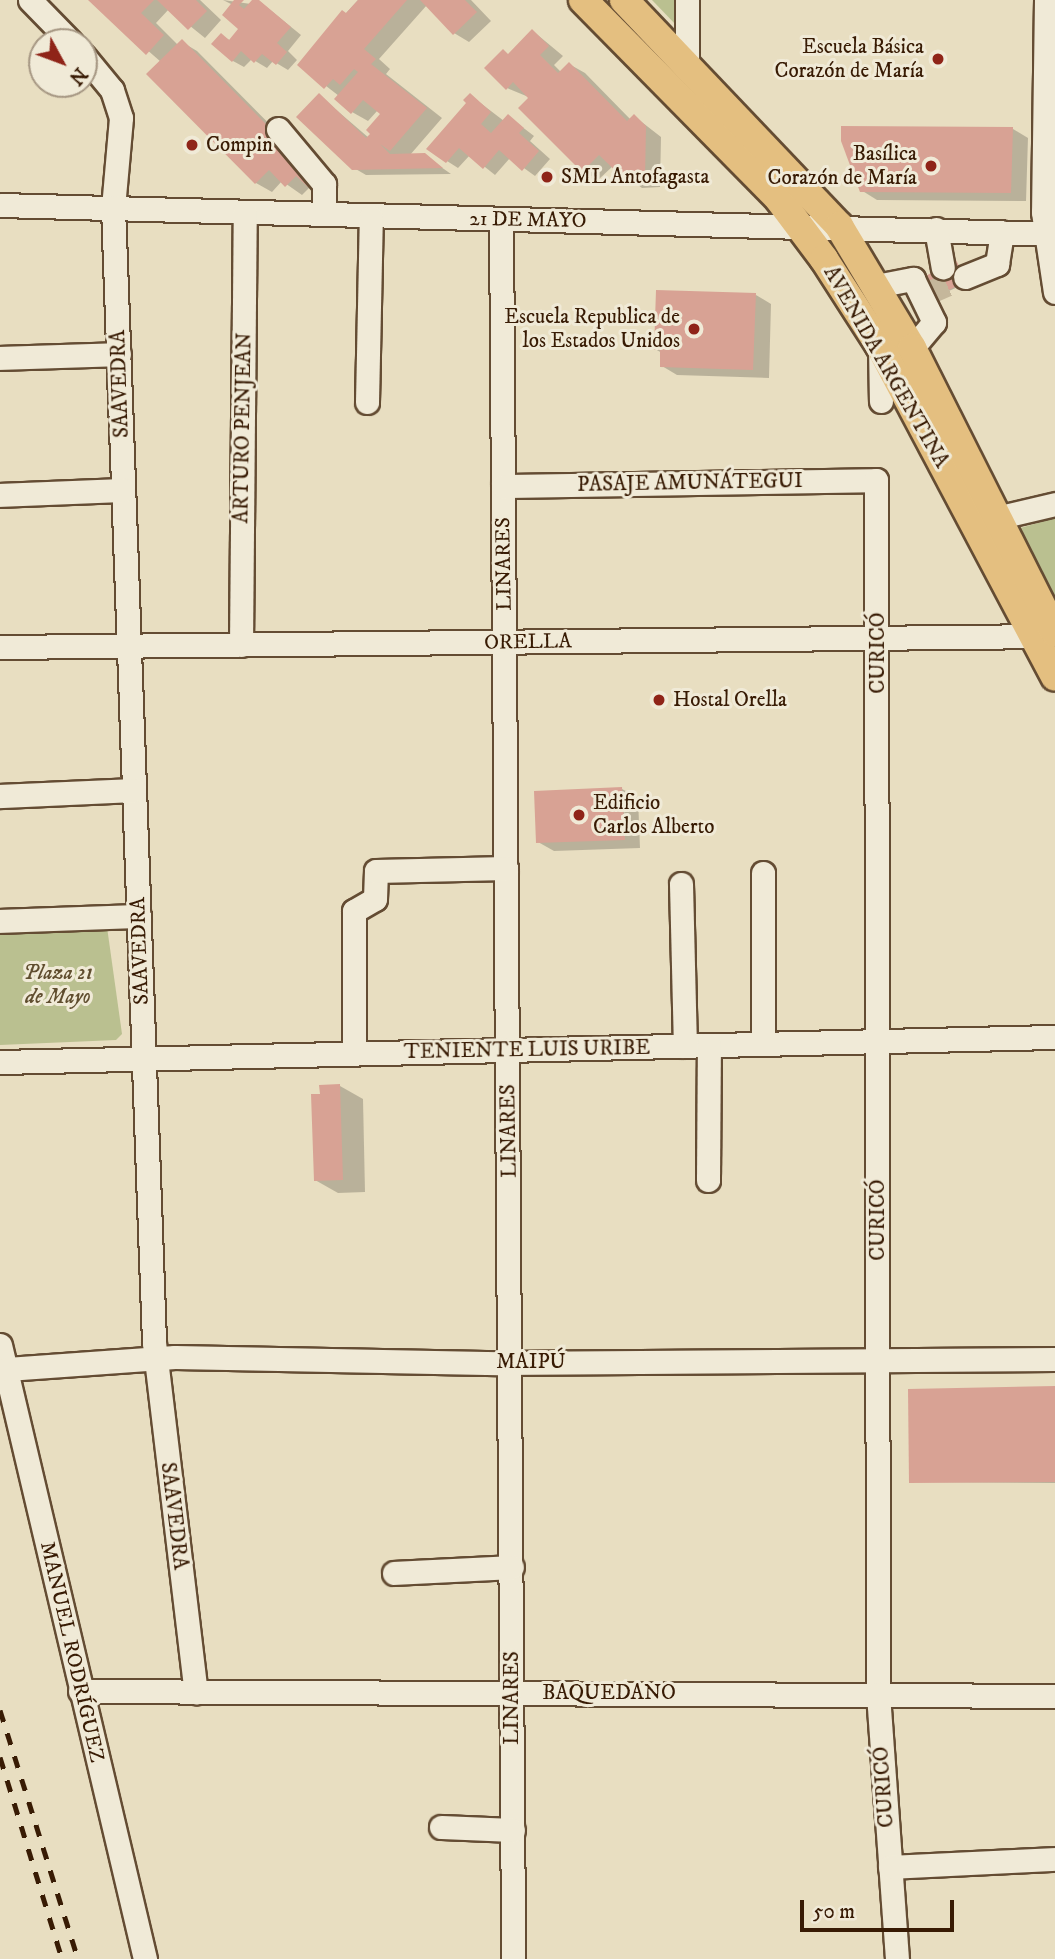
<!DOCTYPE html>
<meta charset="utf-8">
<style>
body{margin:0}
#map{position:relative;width:1055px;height:1959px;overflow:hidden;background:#e8dec1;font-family:"IM FELL DW Pica",serif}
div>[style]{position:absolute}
.green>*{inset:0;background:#bac090}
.shadow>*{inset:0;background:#0003}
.building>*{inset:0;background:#d8a294}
.minor-tunnel>*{height:23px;margin-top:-11.5px;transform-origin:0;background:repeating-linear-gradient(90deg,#c5b79b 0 23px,transparent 0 34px)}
.roads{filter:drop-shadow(2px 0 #644c33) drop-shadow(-2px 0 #644c33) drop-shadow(0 2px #644c33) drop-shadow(0 -2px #644c33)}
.minor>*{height:23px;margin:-11.5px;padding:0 11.5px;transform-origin:11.5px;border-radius:11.5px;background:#f0ead7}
.major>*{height:28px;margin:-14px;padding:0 14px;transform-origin:14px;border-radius:14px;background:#e4bf80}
.rail>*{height:5px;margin-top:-2.5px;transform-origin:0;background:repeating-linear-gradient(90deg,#381b04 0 12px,transparent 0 24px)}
.dots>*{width:19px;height:19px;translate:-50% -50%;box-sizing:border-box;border:4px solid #f0ead7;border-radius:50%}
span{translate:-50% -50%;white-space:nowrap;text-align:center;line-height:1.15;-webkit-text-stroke:6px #f0ead7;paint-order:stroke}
.poi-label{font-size:21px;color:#381b04}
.right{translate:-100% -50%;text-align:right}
.left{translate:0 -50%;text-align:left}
.street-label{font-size:21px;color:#381b04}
.park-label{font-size:21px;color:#5f4d2e;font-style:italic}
.north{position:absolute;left:28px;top:28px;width:70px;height:70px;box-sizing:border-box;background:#f0ead7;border:2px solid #a69783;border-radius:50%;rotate:131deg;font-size:19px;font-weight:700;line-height:28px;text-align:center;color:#381b04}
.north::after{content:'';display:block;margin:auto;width:24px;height:32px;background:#8f2418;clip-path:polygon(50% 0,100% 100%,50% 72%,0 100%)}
.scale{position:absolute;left:800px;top:1900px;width:154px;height:32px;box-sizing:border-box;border:4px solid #381b04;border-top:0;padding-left:9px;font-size:21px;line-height:24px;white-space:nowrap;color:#381b04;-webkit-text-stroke:5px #f0ead7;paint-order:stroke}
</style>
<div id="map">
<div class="green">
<i style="clip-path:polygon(652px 0,682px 0,677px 26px)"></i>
<i style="clip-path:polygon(1055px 518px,1055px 609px,1013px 530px)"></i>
<i style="clip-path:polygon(107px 927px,122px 1034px,116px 1040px,0 1045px,0 931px)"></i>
</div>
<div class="shadow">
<i style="clip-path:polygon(90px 0,200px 0,221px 20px,205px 38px,169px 9px,156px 23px,178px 45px,182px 42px,197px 51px,332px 187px,324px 195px,310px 187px,302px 195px,282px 181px,272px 192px,256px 183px,161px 62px)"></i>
<i style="clip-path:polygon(223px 0,251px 4px,258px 0,301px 35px,288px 51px,297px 60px,288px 70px,273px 61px,267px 68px,252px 59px,244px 67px,233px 61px,221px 35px,231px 41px,241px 29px,231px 4px)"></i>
<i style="clip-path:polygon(358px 0,471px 0,491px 21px,469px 42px,454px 33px,427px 5px,379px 59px,390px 69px,386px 74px,442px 118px,410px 155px,424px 155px,451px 174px,366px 175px,354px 168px,319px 95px,369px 138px,382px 114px,378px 110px,368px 121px,352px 112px,339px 96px,299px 65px)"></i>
<i style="clip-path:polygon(533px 31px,563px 56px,554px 65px,561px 72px,569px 64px,585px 73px,631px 120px,634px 116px,661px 137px,660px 187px,642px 188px,613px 166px,598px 180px,583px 171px,531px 98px,507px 88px,509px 55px)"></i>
<i style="clip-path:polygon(470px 95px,504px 121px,508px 116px,534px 136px,530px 141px,550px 159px,535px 176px,510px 158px,495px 175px,470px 155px,458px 168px,447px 161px)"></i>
<i style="clip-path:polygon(1013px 129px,1028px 138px,1026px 201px,877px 200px,861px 190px)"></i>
<i style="clip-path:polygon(956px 262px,969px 282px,931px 299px)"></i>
<i style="clip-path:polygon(756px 295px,771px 304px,769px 378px,677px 375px,662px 366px,662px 353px,655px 349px)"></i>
<i style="clip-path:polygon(622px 789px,638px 798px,640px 848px,554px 851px,538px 842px)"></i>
<i style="clip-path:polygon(340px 1086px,363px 1099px,365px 1192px,338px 1193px,315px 1180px,321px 1095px)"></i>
<i style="clip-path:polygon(1055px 1388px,1055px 1483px,911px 1482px)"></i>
</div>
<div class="building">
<i style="clip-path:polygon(88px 0,154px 0,141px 13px,164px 35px,146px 55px)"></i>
<i style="clip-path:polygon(157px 0,196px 0,207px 11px,188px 30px)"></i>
<i style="clip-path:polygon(234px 0,244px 0,239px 5px,244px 9px,252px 0,259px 0,291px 27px,277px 43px,287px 52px,276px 65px,262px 54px,254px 63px,241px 51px,232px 62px,211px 44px,221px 33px,229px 40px,238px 29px,222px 15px)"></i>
<i style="clip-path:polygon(358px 0,407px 0,364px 49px,376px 59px,371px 64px,427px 108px,390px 151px,380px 144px,390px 154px,425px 153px,443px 168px,352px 170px,296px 117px,319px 93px,366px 138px,370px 134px,366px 130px,380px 114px,363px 100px,351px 114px,334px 99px,358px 72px,354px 69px,340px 85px,333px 79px,324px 89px,297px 65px,342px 10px,346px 13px)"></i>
<i style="clip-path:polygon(420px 0,465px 0,477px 12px,453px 35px)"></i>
<i style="clip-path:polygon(532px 29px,549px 46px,540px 55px,558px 73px,569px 62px,627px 121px,634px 114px,646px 126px,645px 179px,625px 180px,599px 155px,582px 172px,518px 108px,528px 98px,513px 82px,506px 90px,484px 68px,503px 49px,508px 54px)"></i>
<i style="clip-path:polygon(182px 39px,318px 177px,308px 187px,296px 176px,285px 187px,269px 170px,255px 184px,146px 74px)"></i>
<i style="clip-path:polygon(470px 93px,491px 112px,481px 124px,491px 133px,508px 114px,524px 128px,519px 133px,539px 151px,522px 171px,499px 150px,483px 169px,459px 148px,446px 163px,426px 149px,466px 103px,463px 100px)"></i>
<i style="clip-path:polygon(841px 126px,1013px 127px,1011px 193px,860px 192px,841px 141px)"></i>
<i style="clip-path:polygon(956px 260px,967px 281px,929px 300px,918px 280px)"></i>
<i style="clip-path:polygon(656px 290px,756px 293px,753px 370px,660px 367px,660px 350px,654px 350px)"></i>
<i style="clip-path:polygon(622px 787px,625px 840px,536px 843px,534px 791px)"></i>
<i style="clip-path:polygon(340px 1084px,343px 1180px,314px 1181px,311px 1094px,320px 1094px,319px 1085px)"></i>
<i style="clip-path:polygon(1055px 1386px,1055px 1482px,909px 1483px,908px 1389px)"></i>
</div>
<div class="minor-tunnel">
<i style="left:926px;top:294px;width:43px;rotate:-23.6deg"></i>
</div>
<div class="roads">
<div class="minor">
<i style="left:30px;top:0;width:59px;rotate:45.7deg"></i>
<i style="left:1046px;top:0;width:212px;rotate:90.8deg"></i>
<i style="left:1043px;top:212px;width:81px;rotate:81.5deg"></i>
<i style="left:84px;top:56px;width:44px;rotate:50.5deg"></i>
<i style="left:112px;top:90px;width:29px;rotate:72deg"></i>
<i style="left:121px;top:118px;width:89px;rotate:95.1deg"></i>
<i style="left:113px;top:207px;width:1136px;rotate:87.93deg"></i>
<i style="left:154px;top:1342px;width:353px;rotate:83.2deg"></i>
<i style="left:687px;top:64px;width:64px;rotate:-90deg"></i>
<i style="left:278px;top:129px;width:72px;rotate:50.1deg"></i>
<i style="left:324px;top:184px;width:30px;rotate:90deg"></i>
<i style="left:0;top:205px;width:1055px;rotate:1.57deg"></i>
<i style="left:501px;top:219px;width:1740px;rotate:89.6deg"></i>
<i style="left:936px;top:229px;width:39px;rotate:80deg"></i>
<i style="left:965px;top:277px;width:35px;rotate:-22deg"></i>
<i style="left:997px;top:264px;width:32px;rotate:-81deg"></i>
<i style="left:876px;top:286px;width:38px;rotate:-11deg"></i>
<i style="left:913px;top:279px;width:48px;rotate:64deg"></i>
<i style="left:934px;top:322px;width:34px;rotate:130deg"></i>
<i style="left:880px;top:346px;width:55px;rotate:89deg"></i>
<i style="left:0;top:358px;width:119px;rotate:-1.9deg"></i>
<i style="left:367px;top:402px;width:185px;rotate:-88.8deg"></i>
<i style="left:503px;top:486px;width:373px;rotate:-0.9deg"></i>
<i style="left:876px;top:480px;width:1214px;rotate:89.91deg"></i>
<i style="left:878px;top:1694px;width:266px;rotate:85.9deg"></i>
<i style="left:0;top:495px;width:123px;rotate:-2.3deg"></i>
<i style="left:996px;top:518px;width:61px;rotate:-13.3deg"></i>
<i style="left:241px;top:645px;width:433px;rotate:-89.5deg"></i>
<i style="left:0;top:647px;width:1047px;rotate:-0.6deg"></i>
<i style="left:0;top:796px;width:134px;rotate:-2.6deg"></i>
<i style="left:681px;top:884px;width:162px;rotate:88.6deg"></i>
<i style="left:0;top:921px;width:139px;rotate:-2.1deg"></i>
<i style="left:763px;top:1044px;width:171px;rotate:-90deg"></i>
<i style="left:354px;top:1054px;width:143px;rotate:-90deg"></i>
<i style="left:354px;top:911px;width:24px;rotate:-30deg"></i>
<i style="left:375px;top:899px;width:28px;rotate:-88deg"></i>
<i style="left:376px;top:871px;width:130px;rotate:-1.3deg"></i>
<i style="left:0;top:1062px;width:1055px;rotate:-1.36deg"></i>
<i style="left:708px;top:1180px;width:135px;rotate:-89.6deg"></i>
<i style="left:0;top:1345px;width:631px;rotate:76.71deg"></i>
<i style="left:7px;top:1369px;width:168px;rotate:-4.1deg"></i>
<i style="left:175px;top:1357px;width:324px;rotate:1.1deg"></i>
<i style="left:499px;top:1363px;width:556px;rotate:-0.41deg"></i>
<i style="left:394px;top:1573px;width:118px;rotate:-2.9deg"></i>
<i style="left:80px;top:1691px;width:975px;rotate:0.29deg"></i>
<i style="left:441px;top:1827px;width:72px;rotate:2.4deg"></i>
<i style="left:890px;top:1867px;width:165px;rotate:-2.8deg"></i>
</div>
<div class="major">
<i style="left:583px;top:0;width:279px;rotate:45.4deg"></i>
<i style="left:779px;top:199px;width:75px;rotate:53.1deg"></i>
<i style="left:824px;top:259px;width:103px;rotate:57.2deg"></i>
<i style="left:880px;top:346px;width:374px;rotate:62.1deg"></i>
<i style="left:624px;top:0;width:312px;rotate:46.4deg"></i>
<i style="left:839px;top:226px;width:142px;rotate:59.1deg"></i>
<i style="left:912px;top:348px;width:318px;rotate:63.3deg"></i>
</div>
</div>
<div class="rail">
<i style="left:0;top:1710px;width:261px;rotate:72.6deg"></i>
<i style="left:0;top:1757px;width:211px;rotate:72.9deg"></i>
</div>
<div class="dots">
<i style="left:938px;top:59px;background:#8f2418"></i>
<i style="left:192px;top:145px;background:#8f2418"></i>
<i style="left:931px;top:166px;background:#8f2418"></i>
<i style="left:547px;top:177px;background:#8f2418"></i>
<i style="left:694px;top:329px;background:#8f2418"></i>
<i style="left:659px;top:700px;background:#8f2418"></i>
<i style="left:579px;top:815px;background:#8f2418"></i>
</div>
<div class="poi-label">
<span class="right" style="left:924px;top:59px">Escuela Básica<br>Corazón de María</span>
<span class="left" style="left:206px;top:145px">Compin</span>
<span class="right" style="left:917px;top:166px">Basílica<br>Corazón de María</span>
<span class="left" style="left:561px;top:177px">SML Antofagasta</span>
<span class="right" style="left:680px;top:329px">Escuela Republica de<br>los Estados Unidos</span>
<span class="left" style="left:673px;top:700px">Hostal Orella</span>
<span class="left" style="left:593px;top:815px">Edificio<br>Carlos Alberto</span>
</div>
<div class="street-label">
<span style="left:528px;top:220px;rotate:1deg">21 DE MAYO</span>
<span style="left:886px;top:367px;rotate:60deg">AVENIDA ARGENTINA</span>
<span style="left:120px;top:384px;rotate:-92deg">SAAVEDRA</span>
<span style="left:243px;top:428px;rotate:-89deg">ARTURO PENJEAN</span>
<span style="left:690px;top:483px;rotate:-1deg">PASAJE AMUNÁTEGUI</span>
<span style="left:504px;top:564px;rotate:-91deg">LINARES</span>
<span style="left:528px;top:642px;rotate:-1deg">ORELLA</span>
<span style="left:878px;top:653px;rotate:-90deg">CURICÓ</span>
<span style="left:140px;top:951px;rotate:-92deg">SAAVEDRA</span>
<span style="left:527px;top:1050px;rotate:-1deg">TENIENTE LUIS URIBE</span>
<span style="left:509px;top:1131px;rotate:-91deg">LINARES</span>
<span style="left:878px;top:1220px;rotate:-90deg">CURICÓ</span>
<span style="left:531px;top:1362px">MAIPÚ</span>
<span style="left:174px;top:1516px;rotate:83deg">SAAVEDRA</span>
<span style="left:72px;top:1652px;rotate:77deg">MANUEL RODRÍGUEZ</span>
<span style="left:609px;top:1693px">BAQUEDANO</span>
<span style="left:512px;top:1698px;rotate:-90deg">LINARES</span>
<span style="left:884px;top:1787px;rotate:-94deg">CURICÓ</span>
</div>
<div class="park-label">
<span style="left:58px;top:985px">Plaza 21<br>de Mayo</span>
</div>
<div class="north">N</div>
<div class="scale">50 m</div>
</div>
